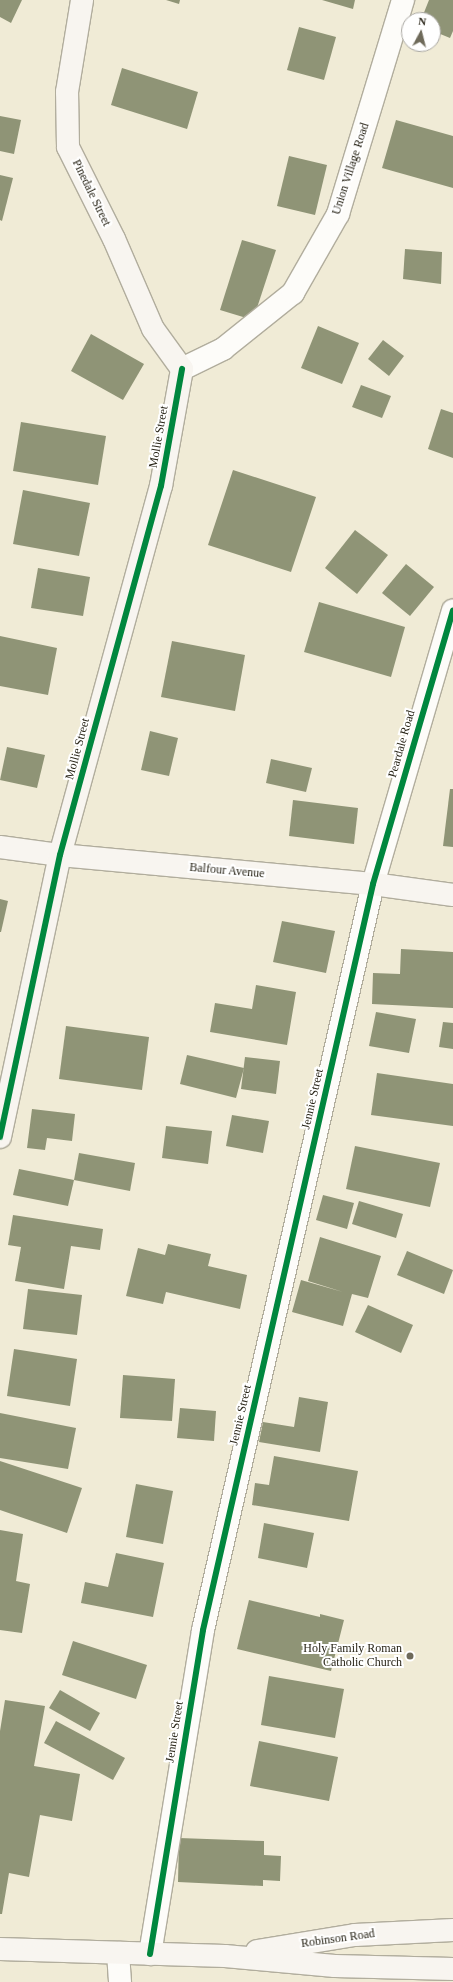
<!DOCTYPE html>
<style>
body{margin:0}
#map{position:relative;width:453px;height:1982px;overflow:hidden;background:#f0ebd6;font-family:Georgia,serif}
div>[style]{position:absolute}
.building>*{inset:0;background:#8f9476}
.roads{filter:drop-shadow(1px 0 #b1ad9d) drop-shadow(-1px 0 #b1ad9d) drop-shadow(0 1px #b1ad9d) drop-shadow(0 -1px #b1ad9d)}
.street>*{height:22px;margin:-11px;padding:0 11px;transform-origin:11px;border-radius:11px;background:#fdfcf9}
.secondary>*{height:22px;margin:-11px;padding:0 11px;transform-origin:11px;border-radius:11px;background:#f8f5f0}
.cycleway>*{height:6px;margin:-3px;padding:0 3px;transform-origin:3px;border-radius:3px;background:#00873e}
.dots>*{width:11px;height:11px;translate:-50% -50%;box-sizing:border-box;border:2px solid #fff;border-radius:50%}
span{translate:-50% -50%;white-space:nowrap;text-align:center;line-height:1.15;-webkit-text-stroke:4px #fff;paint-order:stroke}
.street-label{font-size:12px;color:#282417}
.poi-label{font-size:12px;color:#282417}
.right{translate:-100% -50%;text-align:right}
.north{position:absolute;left:401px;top:12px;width:40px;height:40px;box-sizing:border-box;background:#fff;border:1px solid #a9a7a2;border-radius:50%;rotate:7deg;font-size:11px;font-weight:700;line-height:16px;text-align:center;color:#282417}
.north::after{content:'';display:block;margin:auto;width:14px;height:18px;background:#6e6a5a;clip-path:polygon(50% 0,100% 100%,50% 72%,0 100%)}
</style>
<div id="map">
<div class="building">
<i style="clip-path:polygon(0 0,22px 0,11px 23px,0 17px)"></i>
<i style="clip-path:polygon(166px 0,180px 0,179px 4px)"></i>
<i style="clip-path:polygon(322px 0,355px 0,353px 9px)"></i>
<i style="clip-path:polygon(429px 0,453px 0,453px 31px,450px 38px,433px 31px,433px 20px,421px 20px)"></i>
<i style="clip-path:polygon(299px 27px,336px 37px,324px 80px,287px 70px)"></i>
<i style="clip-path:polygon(122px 68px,198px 92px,187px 129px,111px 105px)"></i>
<i style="clip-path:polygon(0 116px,21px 120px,14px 154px,0 151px)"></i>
<i style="clip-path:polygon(396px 120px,453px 136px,453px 188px,382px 168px)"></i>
<i style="clip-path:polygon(289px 156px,327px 165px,315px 215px,277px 206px)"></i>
<i style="clip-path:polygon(0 175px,13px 178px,2px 221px,0 220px)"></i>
<i style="clip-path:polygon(242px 240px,276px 250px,253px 320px,220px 310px)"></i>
<i style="clip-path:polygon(405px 249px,442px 252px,441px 284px,403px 279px)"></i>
<i style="clip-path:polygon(318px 326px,359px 343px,342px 384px,301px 368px)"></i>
<i style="clip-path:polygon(91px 334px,144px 364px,123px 400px,71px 371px)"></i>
<i style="clip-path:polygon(383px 340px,404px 356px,389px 376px,368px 359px)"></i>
<i style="clip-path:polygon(361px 385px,391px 396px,382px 418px,352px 407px)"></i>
<i style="clip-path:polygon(441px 409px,453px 413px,453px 458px,428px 449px)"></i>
<i style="clip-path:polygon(21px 422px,106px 436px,98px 485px,13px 471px)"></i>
<i style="clip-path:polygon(233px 470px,316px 497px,291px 572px,208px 545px)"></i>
<i style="clip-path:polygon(23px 490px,90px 503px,79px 556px,13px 544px)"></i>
<i style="clip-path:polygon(355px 530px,388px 555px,357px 594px,325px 568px)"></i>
<i style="clip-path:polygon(406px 564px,434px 587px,410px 616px,382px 593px)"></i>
<i style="clip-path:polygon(38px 568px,90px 577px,83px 616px,31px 608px)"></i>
<i style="clip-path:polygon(319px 602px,405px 627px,391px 677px,304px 652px)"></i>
<i style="clip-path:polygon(0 636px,57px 648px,48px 695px,0 686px)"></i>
<i style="clip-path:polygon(172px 641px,245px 655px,235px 711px,161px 697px)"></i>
<i style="clip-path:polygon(150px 731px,178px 738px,169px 776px,141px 770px)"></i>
<i style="clip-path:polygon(7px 747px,45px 755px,37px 788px,0 780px)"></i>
<i style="clip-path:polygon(271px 759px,312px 768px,306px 792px,266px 783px)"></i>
<i style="clip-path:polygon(450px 789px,453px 789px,453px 847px,443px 846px)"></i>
<i style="clip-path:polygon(293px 800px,358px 808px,354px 844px,289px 836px)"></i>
<i style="clip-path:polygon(0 899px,8px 901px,1px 932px,0 932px)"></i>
<i style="clip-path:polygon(282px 921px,335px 931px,326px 973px,273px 962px)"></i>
<i style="clip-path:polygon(401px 949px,453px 952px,453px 1008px,372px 1004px,373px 973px,400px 974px)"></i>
<i style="clip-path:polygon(256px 985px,296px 992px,287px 1045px,210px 1032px,215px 1003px,252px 1009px)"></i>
<i style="clip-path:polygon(376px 1012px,416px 1019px,409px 1053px,369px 1046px)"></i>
<i style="clip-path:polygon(443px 1022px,453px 1023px,453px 1049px,439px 1047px)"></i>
<i style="clip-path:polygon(66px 1026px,149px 1037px,142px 1090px,59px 1079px)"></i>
<i style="clip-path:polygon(187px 1055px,244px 1068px,236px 1098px,180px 1084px)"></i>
<i style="clip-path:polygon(245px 1057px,280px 1061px,276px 1094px,241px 1089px)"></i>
<i style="clip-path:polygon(377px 1073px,453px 1084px,453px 1126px,371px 1115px)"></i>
<i style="clip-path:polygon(32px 1109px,75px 1114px,72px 1141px,47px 1138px,45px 1150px,27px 1148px)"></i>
<i style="clip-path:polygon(232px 1115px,269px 1121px,263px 1153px,226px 1146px)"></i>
<i style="clip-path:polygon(166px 1126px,212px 1131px,208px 1164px,162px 1158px)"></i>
<i style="clip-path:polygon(355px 1146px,440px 1163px,430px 1207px,346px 1189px)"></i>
<i style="clip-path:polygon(79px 1153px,135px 1163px,130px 1191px,74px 1180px)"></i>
<i style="clip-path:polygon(19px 1169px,74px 1180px,68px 1206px,13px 1195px)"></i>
<i style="clip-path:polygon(323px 1195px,354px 1203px,347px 1229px,316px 1220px)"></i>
<i style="clip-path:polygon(359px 1201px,403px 1214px,396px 1238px,352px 1224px)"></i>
<i style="clip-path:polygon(13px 1215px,103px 1229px,100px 1250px,71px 1246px,64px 1289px,15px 1281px,21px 1247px,8px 1245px)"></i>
<i style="clip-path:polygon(320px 1237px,381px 1256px,368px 1298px,352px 1294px,343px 1326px,292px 1312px,301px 1280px,343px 1292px,308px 1281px)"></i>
<i style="clip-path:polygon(168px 1244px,211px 1254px,208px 1266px,247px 1275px,240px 1309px,166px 1292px,163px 1304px,126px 1296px,138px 1248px,165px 1255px)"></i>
<i style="clip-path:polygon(407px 1251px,453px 1270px,444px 1294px,397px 1275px)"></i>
<i style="clip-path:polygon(28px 1289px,82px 1295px,77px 1335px,23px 1329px)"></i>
<i style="clip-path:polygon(368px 1305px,413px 1325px,401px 1353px,355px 1332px)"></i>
<i style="clip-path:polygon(14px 1349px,77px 1359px,70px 1406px,7px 1396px)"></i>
<i style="clip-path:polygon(123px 1375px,175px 1379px,172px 1421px,120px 1418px)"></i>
<i style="clip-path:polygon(299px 1397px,328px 1402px,320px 1452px,259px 1442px,263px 1422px,294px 1427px)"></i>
<i style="clip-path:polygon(180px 1408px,216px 1411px,214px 1441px,177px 1438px)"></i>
<i style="clip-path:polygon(0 1413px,76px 1428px,68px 1469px,0 1458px)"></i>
<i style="clip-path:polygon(274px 1456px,358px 1471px,349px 1521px,252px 1505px,255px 1483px,269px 1485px)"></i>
<i style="clip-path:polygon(0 1461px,82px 1488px,67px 1533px,0 1510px)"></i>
<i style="clip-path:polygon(136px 1484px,173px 1491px,163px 1544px,126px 1537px)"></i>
<i style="clip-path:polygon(264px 1523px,314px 1533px,307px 1568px,258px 1558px)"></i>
<i style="clip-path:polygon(0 1530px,23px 1534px,16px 1581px,30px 1584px,22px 1633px,0 1630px)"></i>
<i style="clip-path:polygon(116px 1553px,164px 1563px,153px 1617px,81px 1603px,85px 1582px,108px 1587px)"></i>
<i style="clip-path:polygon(249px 1600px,320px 1617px,320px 1614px,344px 1620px,331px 1671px,237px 1649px)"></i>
<i style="clip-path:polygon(73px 1641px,147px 1665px,136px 1699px,62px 1675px)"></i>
<i style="clip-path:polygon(269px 1676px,344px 1689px,335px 1738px,261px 1725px)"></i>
<i style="clip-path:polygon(60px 1690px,100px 1713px,90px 1731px,49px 1708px)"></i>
<i style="clip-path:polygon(5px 1700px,45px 1706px,34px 1766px,80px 1774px,72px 1821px,40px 1815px,29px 1877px,9px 1873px,2px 1914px,0 1914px,0 1731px)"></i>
<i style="clip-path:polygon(56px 1721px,125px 1758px,113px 1780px,44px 1743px)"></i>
<i style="clip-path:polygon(259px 1741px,338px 1757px,329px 1801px,250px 1786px)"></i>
<i style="clip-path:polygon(179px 1838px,264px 1841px,264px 1855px,281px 1856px,280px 1881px,263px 1880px,263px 1886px,178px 1882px)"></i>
</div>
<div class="roads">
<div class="street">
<i style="left:182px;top:369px;width:46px;rotate:-26deg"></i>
<i style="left:223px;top:349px;width:90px;rotate:-38.7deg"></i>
<i style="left:293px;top:293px;width:91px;rotate:-60.3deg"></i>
<i style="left:338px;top:214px;width:224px;rotate:-73.1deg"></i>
<i style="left:118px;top:1953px;width:29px;rotate:86deg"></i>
<i style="left:150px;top:1954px;width:328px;rotate:-80.7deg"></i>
<i style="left:203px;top:1630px;width:765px;rotate:-77.16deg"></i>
<i style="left:373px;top:884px;width:285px;rotate:-73.7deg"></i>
</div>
<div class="secondary">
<i style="left:0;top:847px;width:61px;rotate:7.6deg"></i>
<i style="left:60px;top:855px;width:314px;rotate:5.3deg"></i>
<i style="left:373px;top:884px;width:81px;rotate:7.8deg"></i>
<i style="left:0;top:1137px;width:288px;rotate:-78deg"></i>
<i style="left:60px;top:855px;width:383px;rotate:-74.7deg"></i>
<i style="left:161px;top:486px;width:119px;rotate:-79.8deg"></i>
<i style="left:182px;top:369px;width:49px;rotate:-125.9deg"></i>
<i style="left:153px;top:329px;width:98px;rotate:-113.4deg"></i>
<i style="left:114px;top:239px;width:103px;rotate:-116.6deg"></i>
<i style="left:68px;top:147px;width:55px;rotate:-91deg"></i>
<i style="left:67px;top:92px;width:93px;rotate:-80.7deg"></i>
<i style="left:0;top:1949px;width:225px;rotate:1.8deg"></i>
<i style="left:225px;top:1956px;width:110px;rotate:5.2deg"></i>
<i style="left:335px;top:1966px;width:118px;rotate:1.5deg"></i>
<i style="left:257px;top:1951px;width:99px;rotate:-9.3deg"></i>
<i style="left:355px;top:1935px;width:98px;rotate:-2.9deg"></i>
</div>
</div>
<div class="cycleway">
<i style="left:0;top:1137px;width:288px;rotate:-78deg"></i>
<i style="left:60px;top:855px;width:383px;rotate:-74.7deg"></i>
<i style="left:161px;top:486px;width:119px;rotate:-79.8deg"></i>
<i style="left:150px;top:1954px;width:328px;rotate:-80.7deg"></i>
<i style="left:203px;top:1630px;width:765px;rotate:-77.16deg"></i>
<i style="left:373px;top:884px;width:285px;rotate:-73.7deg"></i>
</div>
<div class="dots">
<i style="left:410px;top:1656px;background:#6e6a5a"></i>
</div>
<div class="street-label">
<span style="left:351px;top:169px;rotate:-72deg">Union Village Road</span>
<span style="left:91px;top:193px;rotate:64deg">Pinedale Street</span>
<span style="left:159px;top:437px;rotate:-80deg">Mollie Street</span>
<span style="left:402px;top:744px;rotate:-74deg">Peardale Road</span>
<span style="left:78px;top:749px;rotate:-75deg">Mollie Street</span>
<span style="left:227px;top:871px;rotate:5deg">Balfour Avenue</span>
<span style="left:313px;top:1099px;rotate:-77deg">Jennie Street</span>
<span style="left:241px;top:1415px;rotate:-77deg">Jennie Street</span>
<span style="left:175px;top:1732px;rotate:-81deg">Jennie Street</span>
<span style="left:338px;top:1939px;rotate:-8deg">Robinson Road</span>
</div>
<div class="poi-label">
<span class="right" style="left:402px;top:1656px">Holy Family Roman<br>Catholic Church</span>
</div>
<div class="north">N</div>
</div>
